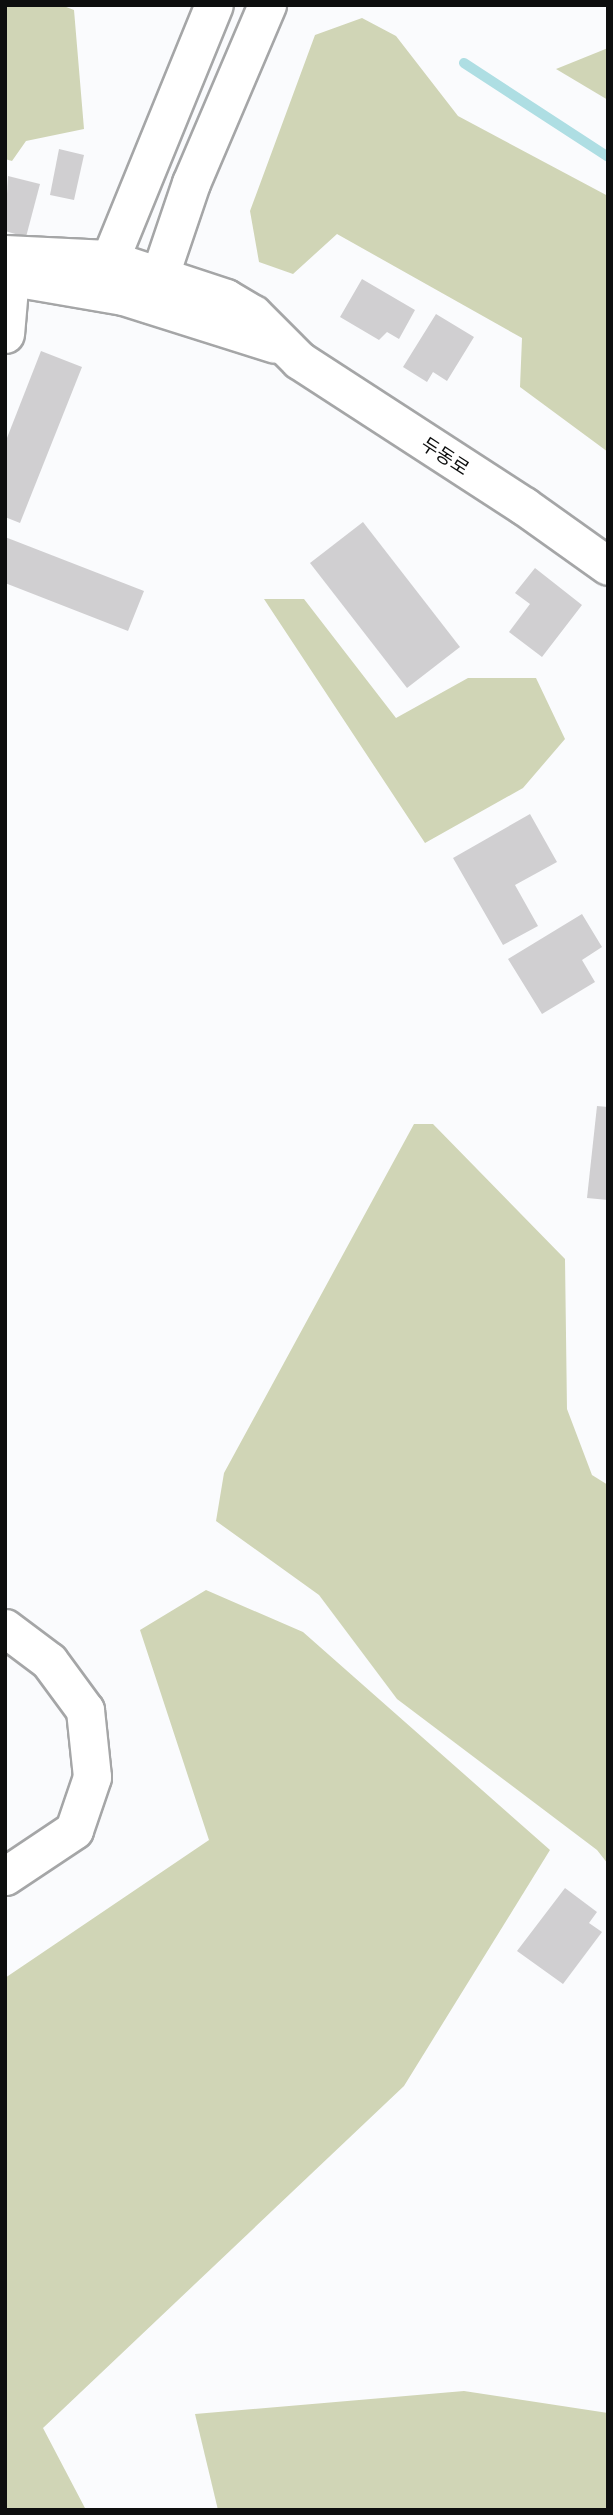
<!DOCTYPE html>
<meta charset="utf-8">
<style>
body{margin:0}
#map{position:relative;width:613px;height:2515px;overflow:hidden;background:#fafbfd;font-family:Georgia,"Noto Sans KR",serif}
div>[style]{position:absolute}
.green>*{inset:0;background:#d0d5b6}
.stream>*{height:10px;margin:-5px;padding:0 5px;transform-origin:5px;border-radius:5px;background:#aedee3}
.building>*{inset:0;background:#d0cfd1}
.roads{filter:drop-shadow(2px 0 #a5a6a7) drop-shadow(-2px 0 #a5a6a7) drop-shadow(0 2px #a5a6a7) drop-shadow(0 -2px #a5a6a7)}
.minor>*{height:37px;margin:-18.5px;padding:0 18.5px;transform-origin:18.5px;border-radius:18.5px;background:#fff}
span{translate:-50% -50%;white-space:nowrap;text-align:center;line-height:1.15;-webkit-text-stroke:5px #fff;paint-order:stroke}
.street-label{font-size:19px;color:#0d0e0e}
.frame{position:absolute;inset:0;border:7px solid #0d0e0e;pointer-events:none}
</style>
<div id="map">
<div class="green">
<i style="clip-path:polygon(5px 5px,61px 5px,74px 10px,84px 129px,26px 141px,12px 161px,5px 159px)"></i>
<i style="clip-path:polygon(362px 18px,396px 36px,458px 116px,608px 196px,608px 452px,520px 387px,522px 338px,337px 234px,293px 274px,259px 262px,250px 211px,315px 35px)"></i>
<i style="clip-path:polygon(608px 48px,608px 100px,556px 69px)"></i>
<i style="clip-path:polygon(264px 599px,304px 599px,396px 718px,468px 678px,536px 678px,565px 739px,523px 788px,425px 843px)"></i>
<i style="clip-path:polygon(414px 1124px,433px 1124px,565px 1259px,567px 1409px,592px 1475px,608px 1485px,608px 1864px,597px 1850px,397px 1699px,319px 1595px,216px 1521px,224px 1473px)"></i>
<i style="clip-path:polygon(206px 1590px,303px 1632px,550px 1850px,404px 2086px,43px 2428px,86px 2510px,5px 2510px,5px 1978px,209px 1840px,140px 1630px)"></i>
<i style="clip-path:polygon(464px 2391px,608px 2413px,608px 2510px,218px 2510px,195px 2414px)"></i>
</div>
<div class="stream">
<i style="left:464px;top:63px;width:172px;rotate:33.1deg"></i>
</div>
<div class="building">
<i style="clip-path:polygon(59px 149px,84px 155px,74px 200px,50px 195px)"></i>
<i style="clip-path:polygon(8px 176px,40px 184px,26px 237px,5px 231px)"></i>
<i style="clip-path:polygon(362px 279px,415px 310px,399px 339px,387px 332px,379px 340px,340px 317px)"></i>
<i style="clip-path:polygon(436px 314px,474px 337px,447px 381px,433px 372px,427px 382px,403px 367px)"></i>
<i style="clip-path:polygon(41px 351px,82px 367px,20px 523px,5px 517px,5px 443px)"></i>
<i style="clip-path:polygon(363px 522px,460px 647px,407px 688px,310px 563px)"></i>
<i style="clip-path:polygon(5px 537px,144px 591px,128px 631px,5px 583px)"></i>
<i style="clip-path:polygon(535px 568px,582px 605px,542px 657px,509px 632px,530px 604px,515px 593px)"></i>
<i style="clip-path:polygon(530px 814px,557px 862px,515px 885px,538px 926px,503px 945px,453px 858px)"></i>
<i style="clip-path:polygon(582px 914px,602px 947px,582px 960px,595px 982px,542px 1014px,508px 959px)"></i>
<i style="clip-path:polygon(597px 1106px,608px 1107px,608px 1200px,587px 1198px)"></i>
<i style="clip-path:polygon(565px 1888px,597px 1912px,589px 1923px,602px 1932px,563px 1984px,517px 1951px)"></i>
</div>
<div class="roads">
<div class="minor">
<i style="left:5px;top:254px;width:103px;rotate:2.8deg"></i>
<i style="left:108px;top:259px;width:124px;rotate:18.3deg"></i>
<i style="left:226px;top:298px;width:31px;rotate:31deg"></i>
<i style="left:253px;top:314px;width:65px;rotate:45deg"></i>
<i style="left:299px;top:360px;width:268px;rotate:33deg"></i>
<i style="left:524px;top:506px;width:103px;rotate:35.5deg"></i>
<i style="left:5px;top:260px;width:17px;rotate:73deg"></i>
<i style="left:10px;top:276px;width:58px;rotate:94.9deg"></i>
<i style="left:7px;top:276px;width:118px;rotate:9.8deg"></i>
<i style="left:123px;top:296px;width:159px;rotate:17.5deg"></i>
<i style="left:97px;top:291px;width:309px;rotate:-67.8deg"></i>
<i style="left:150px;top:304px;width:128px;rotate:-71.3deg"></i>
<i style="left:191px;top:183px;width:194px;rotate:-66.9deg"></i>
<i style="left:5px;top:1628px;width:55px;rotate:36.9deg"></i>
<i style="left:49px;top:1661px;width:61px;rotate:53.7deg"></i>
<i style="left:85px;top:1710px;width:67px;rotate:84deg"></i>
<i style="left:92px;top:1777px;width:56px;rotate:108.8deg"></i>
<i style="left:74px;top:1830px;width:83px;rotate:146.3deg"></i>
</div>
</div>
<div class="street-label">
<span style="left:446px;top:455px;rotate:33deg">두동로</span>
</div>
<div class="frame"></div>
</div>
